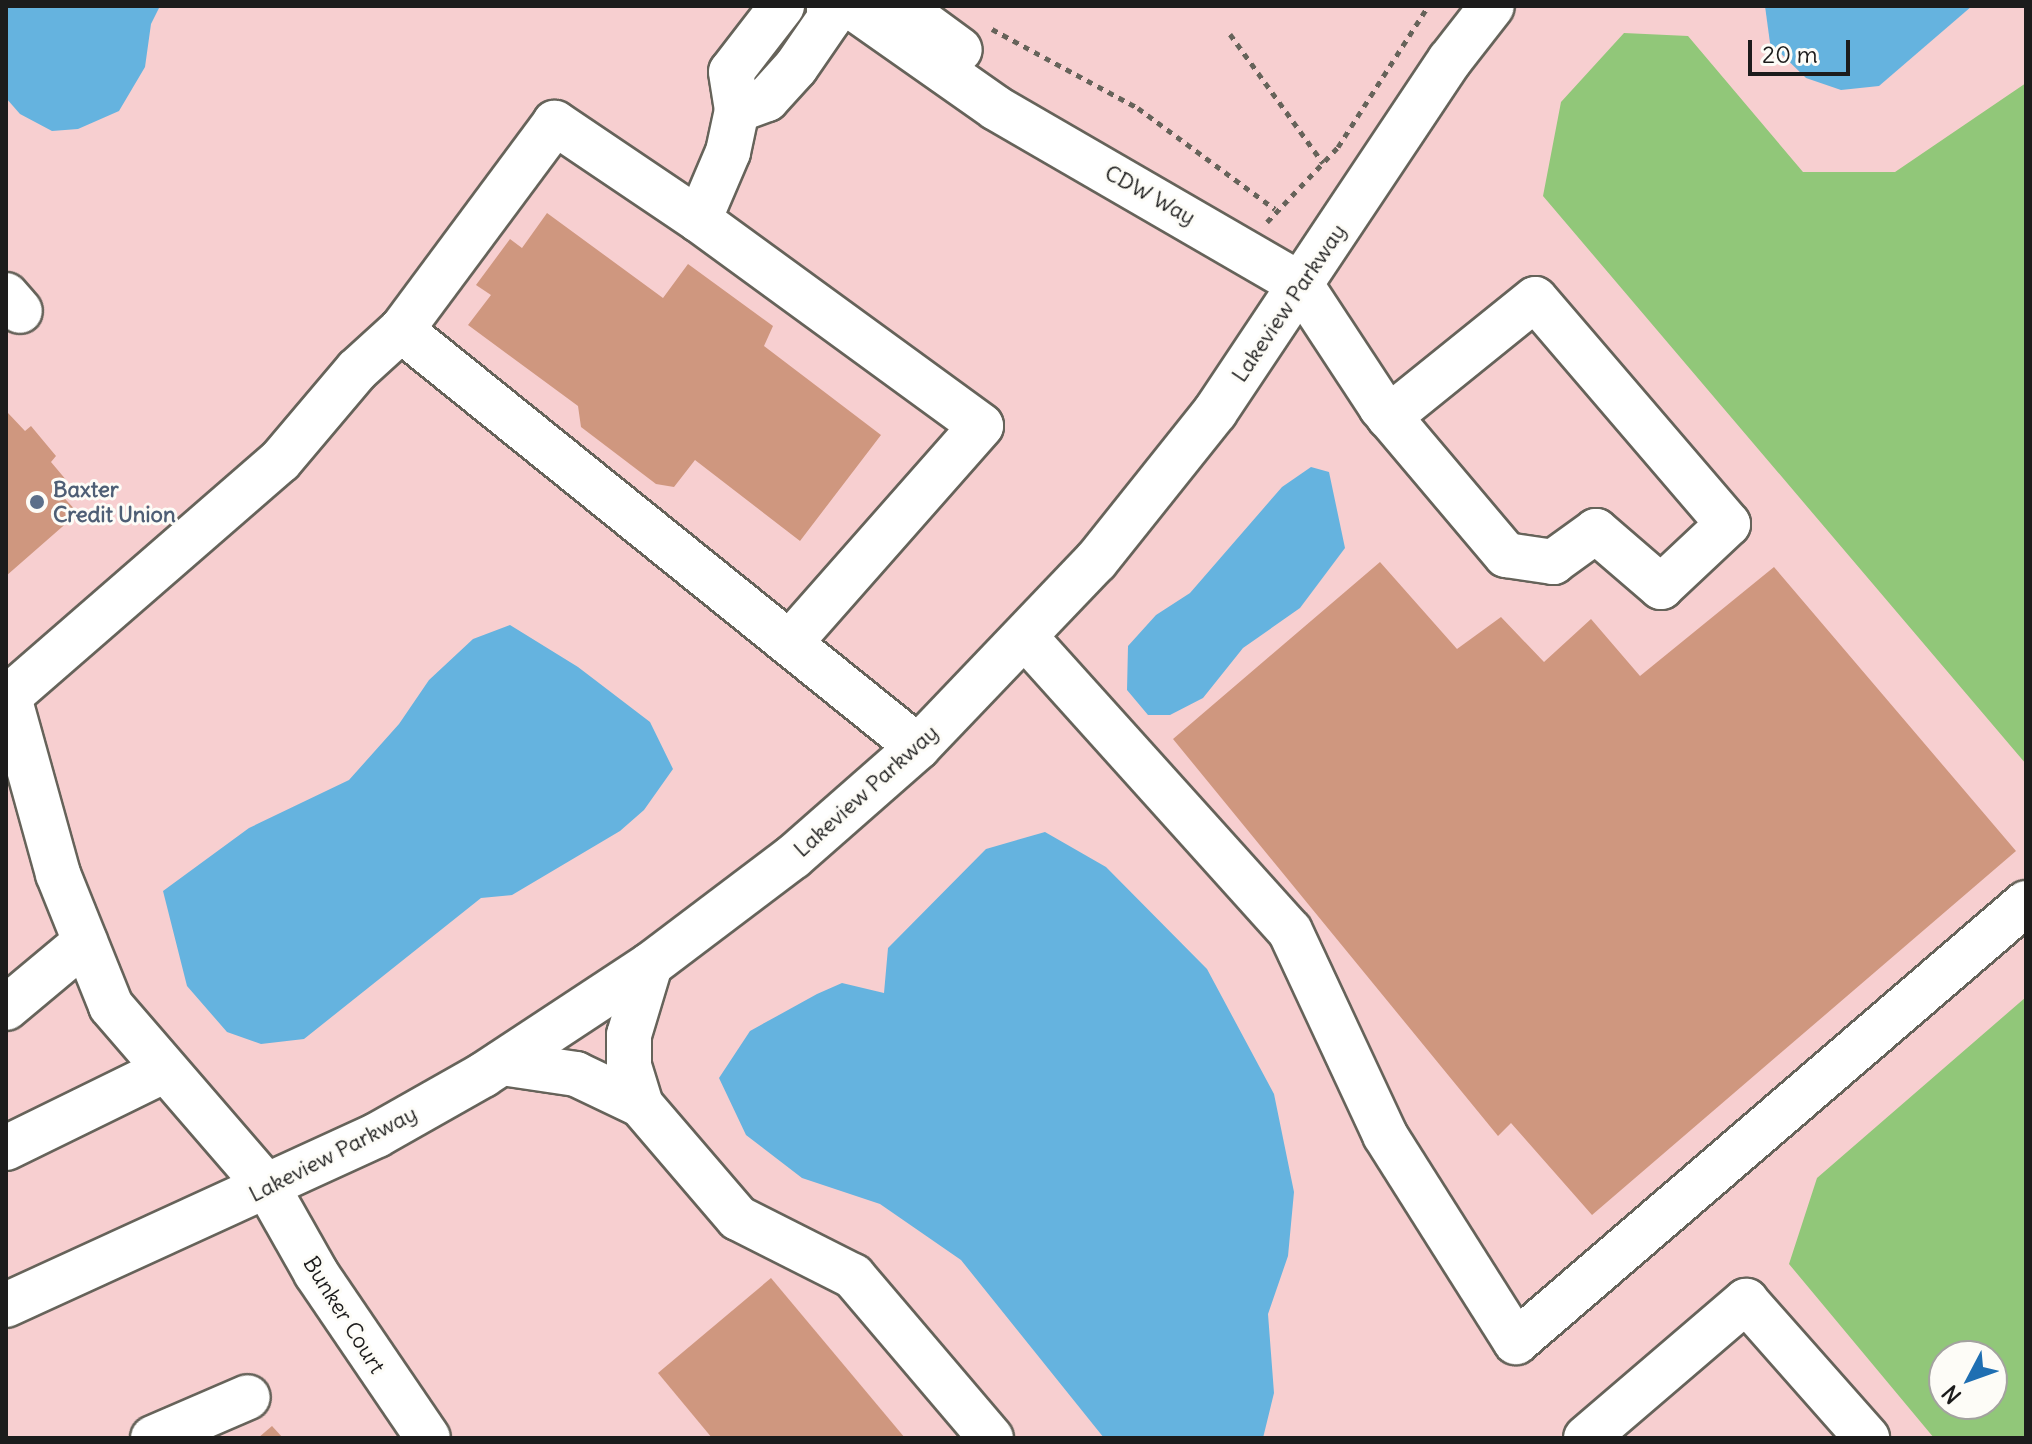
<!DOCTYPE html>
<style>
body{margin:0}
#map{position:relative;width:2032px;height:1444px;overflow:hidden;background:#eee8cc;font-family:Delius,sans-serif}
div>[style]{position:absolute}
.built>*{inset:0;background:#f7cfd0}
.green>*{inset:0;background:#91c779}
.water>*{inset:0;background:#65b3df}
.building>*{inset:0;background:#cf977f}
.path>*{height:5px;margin-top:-2.5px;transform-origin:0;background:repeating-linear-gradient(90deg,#66635a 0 6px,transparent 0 12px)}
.roads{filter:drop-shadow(2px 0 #66635a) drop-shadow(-2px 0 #66635a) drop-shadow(0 2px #66635a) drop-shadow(0 -2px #66635a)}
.minor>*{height:44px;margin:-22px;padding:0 22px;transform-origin:22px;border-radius:22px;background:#fff}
.dots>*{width:22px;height:22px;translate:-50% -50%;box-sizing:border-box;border:4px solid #fdfcf7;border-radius:50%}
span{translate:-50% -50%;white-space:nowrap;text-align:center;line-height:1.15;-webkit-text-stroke:6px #fdfcf7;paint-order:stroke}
.street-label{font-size:22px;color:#1c1c1c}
.service-label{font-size:22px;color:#4e5e75;font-weight:700}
.left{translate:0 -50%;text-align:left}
.frame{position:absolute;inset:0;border:8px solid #1c1c1c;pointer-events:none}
.north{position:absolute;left:1928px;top:1340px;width:80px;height:80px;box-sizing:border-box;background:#fdfcf7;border:2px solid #a3a29f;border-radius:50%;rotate:229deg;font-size:22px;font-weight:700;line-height:32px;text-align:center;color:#1c1c1c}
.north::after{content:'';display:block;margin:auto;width:28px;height:36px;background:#1f6fb2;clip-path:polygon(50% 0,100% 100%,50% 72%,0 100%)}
.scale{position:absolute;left:1748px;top:40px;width:102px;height:36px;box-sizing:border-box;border:4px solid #1c1c1c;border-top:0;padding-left:10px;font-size:24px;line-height:28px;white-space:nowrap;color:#1c1c1c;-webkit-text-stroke:6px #fdfcf7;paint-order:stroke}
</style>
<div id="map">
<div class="built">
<i style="clip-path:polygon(evenodd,6px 6px,2026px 6px,2026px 1438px,6px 1438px,6px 6px,1944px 1356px,1992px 1356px,1992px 1404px,1944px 1404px,1944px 1356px)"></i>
</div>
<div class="green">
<i style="clip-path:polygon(1624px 33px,1688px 36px,1803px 172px,1895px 172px,2026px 83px,2026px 764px,1543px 196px,1561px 102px)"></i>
<i style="clip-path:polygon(evenodd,2026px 997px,2026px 1438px,1934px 1438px,1789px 1264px,1817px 1178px,2026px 997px,1944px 1356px,1992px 1356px,1992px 1404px,1944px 1404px,1944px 1356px)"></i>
</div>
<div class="water">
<i style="clip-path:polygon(6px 6px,160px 6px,151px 24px,145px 67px,119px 111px,78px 129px,52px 131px,20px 114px,6px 98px)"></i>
<i style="clip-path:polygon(1765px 6px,1972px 6px,1879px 86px,1841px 90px,1806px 78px,1770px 43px)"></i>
<i style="clip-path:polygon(1311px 467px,1329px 472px,1345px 548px,1300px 608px,1243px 648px,1203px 698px,1170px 715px,1148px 715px,1127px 690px,1128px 646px,1156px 615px,1190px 593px,1282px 487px)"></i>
<i style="clip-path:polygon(510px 625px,578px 667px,650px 722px,673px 769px,644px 810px,620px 831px,512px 895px,481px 898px,304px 1039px,261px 1044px,227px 1032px,187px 986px,163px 891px,249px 828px,349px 780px,399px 724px,429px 680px,473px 639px)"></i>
<i style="clip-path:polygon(1045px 832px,1106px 867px,1207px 969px,1274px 1094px,1294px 1192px,1288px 1256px,1268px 1314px,1274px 1393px,1263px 1438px,1104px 1438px,961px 1260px,880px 1204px,802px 1178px,746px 1135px,719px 1078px,750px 1031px,817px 994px,842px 983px,884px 993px,888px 948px,986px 849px)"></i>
</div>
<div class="building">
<i style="clip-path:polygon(547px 213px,663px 298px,688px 264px,773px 326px,764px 346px,881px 435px,800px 541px,695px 460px,674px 487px,656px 484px,581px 427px,578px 406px,468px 325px,491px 295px,476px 285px,510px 239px,522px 248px)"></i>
<i style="clip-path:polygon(8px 413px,25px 431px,31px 426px,56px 456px,51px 462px,67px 481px,58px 491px,78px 513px,6px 576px)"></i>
<i style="clip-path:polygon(1380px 562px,1457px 649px,1501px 617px,1544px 662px,1591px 619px,1640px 676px,1774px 567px,2016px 851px,1592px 1215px,1511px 1123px,1498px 1136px,1173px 739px)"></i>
<i style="clip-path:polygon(771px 1278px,905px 1438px,712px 1438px,658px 1373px)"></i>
<i style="clip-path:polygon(272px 1426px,283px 1438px,258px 1438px)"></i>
</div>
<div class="path">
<i style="left:992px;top:29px;width:166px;rotate:28.4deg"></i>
<i style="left:1138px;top:108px;width:170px;rotate:36.4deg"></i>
<i style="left:1230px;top:34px;width:159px;rotate:54.2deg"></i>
<i style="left:1267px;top:222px;width:103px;rotate:-46.6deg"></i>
<i style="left:1338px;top:147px;width:167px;rotate:-57.4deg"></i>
</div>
<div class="roads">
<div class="minor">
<i style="left:782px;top:6px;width:83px;rotate:127.7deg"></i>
<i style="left:731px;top:72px;width:38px;rotate:81deg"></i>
<i style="left:737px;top:110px;width:43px;rotate:102.1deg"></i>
<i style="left:728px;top:152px;width:74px;rotate:113.1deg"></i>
<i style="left:699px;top:220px;width:174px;rotate:-146deg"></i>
<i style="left:555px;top:123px;width:258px;rotate:126.6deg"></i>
<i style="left:401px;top:330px;width:664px;rotate:38.89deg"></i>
<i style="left:851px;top:6px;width:177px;rotate:35.1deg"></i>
<i style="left:996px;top:108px;width:353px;rotate:30.1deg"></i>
<i style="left:1301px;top:285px;width:146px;rotate:56.7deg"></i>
<i style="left:1381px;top:407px;width:194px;rotate:49.8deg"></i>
<i style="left:1506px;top:555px;width:48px;rotate:8.5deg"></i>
<i style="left:1553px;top:562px;width:53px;rotate:-35.8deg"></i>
<i style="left:1596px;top:531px;width:86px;rotate:40.7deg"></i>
<i style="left:1661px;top:587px;width:92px;rotate:-43.2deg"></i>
<i style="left:1728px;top:524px;width:296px;rotate:-130.6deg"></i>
<i style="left:1535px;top:299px;width:188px;rotate:141.1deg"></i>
<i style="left:900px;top:6px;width:74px;rotate:36.3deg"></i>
<i style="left:737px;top:110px;width:32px;rotate:-20deg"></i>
<i style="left:767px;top:99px;width:43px;rotate:-47.8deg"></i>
<i style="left:796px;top:67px;width:58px;rotate:-55.5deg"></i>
<i style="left:829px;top:19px;width:13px;rotate:-90deg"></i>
<i style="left:699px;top:220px;width:349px;rotate:36.1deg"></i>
<i style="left:981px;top:426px;width:289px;rotate:131.4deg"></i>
<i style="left:6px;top:295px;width:21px;rotate:49deg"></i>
<i style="left:1026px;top:638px;width:394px;rotate:48deg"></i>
<i style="left:1290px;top:931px;width:225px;rotate:65deg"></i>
<i style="left:1385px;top:1135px;width:245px;rotate:57.7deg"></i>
<i style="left:1516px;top:1342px;width:673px;rotate:-40.72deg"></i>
<i style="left:9px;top:697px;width:184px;rotate:74.5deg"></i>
<i style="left:58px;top:874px;width:142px;rotate:68.1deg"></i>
<i style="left:111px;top:1006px;width:240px;rotate:49.2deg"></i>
<i style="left:268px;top:1188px;width:98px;rotate:60.5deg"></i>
<i style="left:316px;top:1273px;width:199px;rotate:55.8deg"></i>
<i style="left:6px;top:699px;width:363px;rotate:-41deg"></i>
<i style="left:280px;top:461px;width:119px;rotate:-49.8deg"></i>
<i style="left:357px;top:370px;width:59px;rotate:-42.3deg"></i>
<i style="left:6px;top:1008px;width:103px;rotate:-39.9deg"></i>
<i style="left:502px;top:1063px;width:75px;rotate:8.5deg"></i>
<i style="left:576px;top:1074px;width:72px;rotate:25.5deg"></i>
<i style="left:641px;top:1105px;width:149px;rotate:49.4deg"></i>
<i style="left:738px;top:1218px;width:129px;rotate:26.8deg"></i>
<i style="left:853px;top:1276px;width:213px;rotate:49.6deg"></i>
<i style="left:641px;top:1105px;width:41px;rotate:-107.1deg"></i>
<i style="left:629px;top:1066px;width:31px;rotate:-90deg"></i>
<i style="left:629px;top:1035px;width:73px;rotate:-73.3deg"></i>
<i style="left:6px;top:1148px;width:175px;rotate:-26.1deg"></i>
<i style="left:6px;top:1305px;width:408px;rotate:-24.6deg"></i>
<i style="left:377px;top:1135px;width:122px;rotate:-29.5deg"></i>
<i style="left:483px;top:1075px;width:200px;rotate:-33.4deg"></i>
<i style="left:650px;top:965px;width:179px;rotate:-37.1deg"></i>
<i style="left:793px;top:857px;width:167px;rotate:-41.3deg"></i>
<i style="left:918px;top:747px;width:257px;rotate:-46.3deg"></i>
<i style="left:1096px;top:561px;width:191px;rotate:-51.4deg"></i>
<i style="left:1215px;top:412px;width:423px;rotate:-56.3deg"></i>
<i style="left:1450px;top:60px;width:68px;rotate:-52.1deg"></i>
<i style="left:153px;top:1438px;width:103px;rotate:-23.3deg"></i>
<i style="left:1586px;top:1438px;width:211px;rotate:-40.6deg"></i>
<i style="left:1746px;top:1301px;width:183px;rotate:48.5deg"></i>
</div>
</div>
<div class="dots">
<i style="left:37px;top:502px;background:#5c6f8a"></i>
</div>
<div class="street-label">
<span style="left:1150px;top:195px;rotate:29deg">CDW Way</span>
<span style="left:1289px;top:303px;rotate:-56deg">Lakeview Parkway</span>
<span style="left:866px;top:791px;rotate:-42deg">Lakeview Parkway</span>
<span style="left:333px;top:1154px;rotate:-27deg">Lakeview Parkway</span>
<span style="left:344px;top:1315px;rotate:58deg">Bunker Court</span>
</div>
<div class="service-label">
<span class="left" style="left:53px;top:502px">Baxter<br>Credit Union</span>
</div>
<div class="frame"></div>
<div class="north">N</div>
<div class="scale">20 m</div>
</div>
